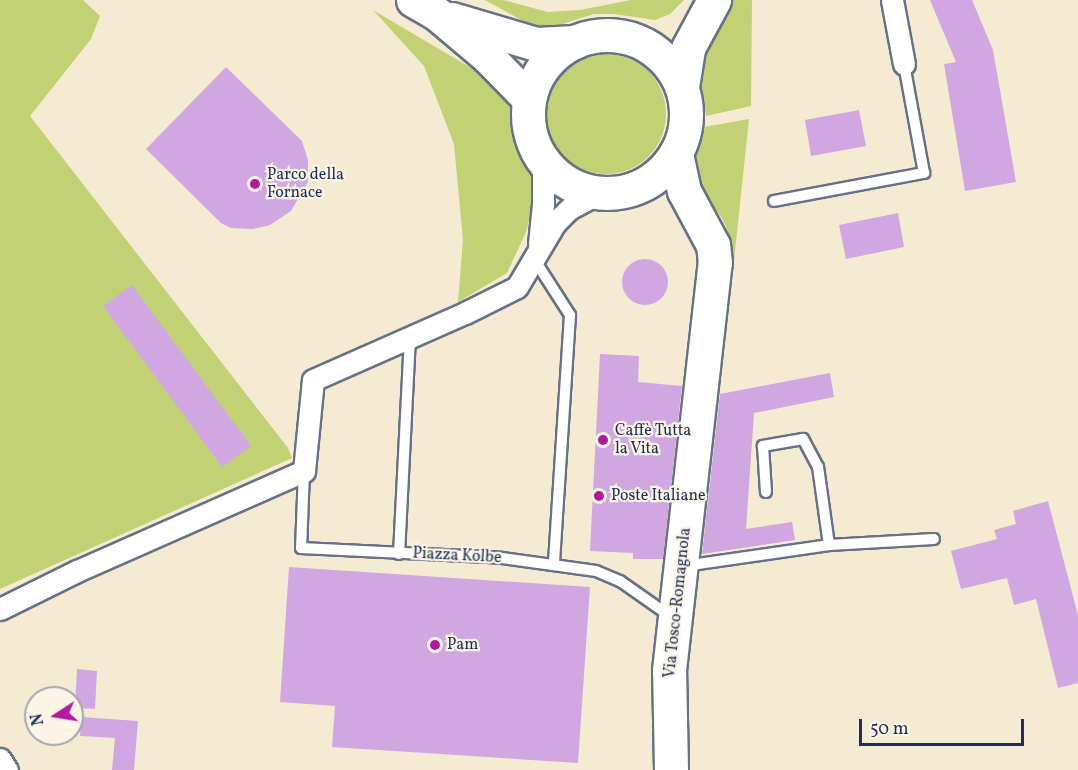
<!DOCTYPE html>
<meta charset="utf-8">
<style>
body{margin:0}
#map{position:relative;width:1078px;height:770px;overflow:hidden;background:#f4ebd2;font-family:Vollkorn,serif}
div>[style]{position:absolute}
.green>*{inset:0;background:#c1d174}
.round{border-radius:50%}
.building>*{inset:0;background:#d0a7e1}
.roads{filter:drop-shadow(2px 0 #677187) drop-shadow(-2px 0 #677187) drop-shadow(0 2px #677187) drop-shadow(0 -2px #677187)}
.lane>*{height:10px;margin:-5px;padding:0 5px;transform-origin:5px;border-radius:5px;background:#fff}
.street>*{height:21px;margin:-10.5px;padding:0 10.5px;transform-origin:10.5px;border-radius:10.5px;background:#fff}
.primary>*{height:33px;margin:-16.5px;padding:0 16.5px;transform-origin:16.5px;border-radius:16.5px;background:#fff}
.primary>.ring{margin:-16.5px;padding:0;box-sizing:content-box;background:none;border:33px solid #fff;border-radius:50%}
.dots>*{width:16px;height:16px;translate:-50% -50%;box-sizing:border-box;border:3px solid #fcf5e5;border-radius:50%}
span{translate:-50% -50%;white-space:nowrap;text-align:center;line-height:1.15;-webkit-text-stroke:4.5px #fcf5e5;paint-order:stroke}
.poi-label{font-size:16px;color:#1b2f5e}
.left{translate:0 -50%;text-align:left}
.street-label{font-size:16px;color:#1b2f5e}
.north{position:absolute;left:24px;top:686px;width:60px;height:60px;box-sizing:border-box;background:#fcf5e5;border:2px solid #a2a6af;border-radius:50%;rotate:258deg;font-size:16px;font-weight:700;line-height:24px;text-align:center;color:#1b2f5e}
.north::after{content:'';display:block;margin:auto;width:21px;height:27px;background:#b5179e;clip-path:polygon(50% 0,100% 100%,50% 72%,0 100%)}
.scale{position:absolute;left:859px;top:719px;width:165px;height:27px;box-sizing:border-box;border:3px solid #1b2f5e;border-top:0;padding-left:8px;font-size:18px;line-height:21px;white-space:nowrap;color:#1b2f5e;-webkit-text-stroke:4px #fcf5e5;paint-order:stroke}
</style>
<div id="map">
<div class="green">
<i style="clip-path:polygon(0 0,83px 0,100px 16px,91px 39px,30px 116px,288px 448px,292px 458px,0 589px)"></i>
<i style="clip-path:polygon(485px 0,503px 0,548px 12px,580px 10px,631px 0,684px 0,670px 14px,655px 20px,614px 14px,594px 14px,550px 28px,536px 28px)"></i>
<i style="clip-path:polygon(728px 0,752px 0,751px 106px,706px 116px,699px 77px,706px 38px)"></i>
<i style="clip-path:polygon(373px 10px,500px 85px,509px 95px,516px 131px,537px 188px,526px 232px,507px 273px,458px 302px,463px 240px,454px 144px,424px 66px)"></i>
<i class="round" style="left:546px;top:54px;width:120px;height:120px"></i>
<i style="clip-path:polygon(749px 119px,733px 270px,731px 247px,726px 226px,720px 215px,699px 188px,694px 170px,695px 160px,704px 127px)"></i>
</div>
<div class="building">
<i style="clip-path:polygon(930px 0,972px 0,993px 50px,1016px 182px,965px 191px,944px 64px,956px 62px)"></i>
<i style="clip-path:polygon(226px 67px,302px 141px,308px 160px,308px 182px,291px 211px,270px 225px,253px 229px,231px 228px,221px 223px,146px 149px)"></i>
<i style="clip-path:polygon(859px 110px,866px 146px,811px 156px,805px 120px)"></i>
<i style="clip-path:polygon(898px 213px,904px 247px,846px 259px,839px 225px)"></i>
<i class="round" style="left:622px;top:259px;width:46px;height:46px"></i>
<i style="clip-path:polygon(132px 285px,251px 446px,222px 467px,103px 306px)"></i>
<i style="clip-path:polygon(600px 354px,639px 356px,638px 382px,682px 386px,663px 559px,633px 559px,633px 553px,590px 551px)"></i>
<i style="clip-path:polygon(830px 373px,834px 397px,754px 413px,746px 529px,792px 522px,795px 540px,702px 554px,720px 394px)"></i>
<i style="clip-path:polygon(1048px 501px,1078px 615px,1078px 683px,1058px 688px,1036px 599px,1014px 605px,1007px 578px,961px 589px,951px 551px,997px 539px,994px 530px,1016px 524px,1013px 511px)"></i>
<i style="clip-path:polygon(289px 567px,590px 587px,578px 763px,332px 747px,335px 706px,280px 702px)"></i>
<i style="clip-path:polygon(77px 669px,97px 671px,95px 709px,75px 708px)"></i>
<i style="clip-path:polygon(81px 717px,138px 721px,134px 770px,112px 770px,115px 738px,80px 736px)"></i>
</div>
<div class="roads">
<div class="lane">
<i style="left:774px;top:201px;width:153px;rotate:-10.6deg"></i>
<i style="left:924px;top:173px;width:111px;rotate:-100.4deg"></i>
<i style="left:534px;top:259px;width:67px;rotate:57.3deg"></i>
<i style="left:570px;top:315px;width:249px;rotate:93.7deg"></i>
<i style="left:304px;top:471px;width:77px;rotate:92.2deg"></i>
<i style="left:301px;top:548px;width:201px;rotate:2.8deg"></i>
<i style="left:502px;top:558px;width:95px;rotate:7.9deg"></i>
<i style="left:596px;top:571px;width:26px;rotate:23deg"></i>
<i style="left:620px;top:581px;width:61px;rotate:35deg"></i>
<i style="left:829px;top:545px;width:105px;rotate:-3.3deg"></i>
<i style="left:399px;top:554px;width:216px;rotate:-87.1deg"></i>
<i style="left:684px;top:566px;width:147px;rotate:-8.2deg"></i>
<i style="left:829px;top:545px;width:79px;rotate:-98deg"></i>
<i style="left:818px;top:467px;width:32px;rotate:-118deg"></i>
<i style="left:803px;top:439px;width:41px;rotate:170.1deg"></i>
<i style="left:763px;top:446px;width:46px;rotate:86.3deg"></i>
</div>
<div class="street">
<i style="left:892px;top:0;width:65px;rotate:79.4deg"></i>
<i style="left:539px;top:244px;width:40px;rotate:-84.3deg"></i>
<i style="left:543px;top:204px;width:39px;rotate:-90deg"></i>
<i style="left:0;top:609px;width:86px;rotate:-26.3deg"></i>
<i style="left:77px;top:571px;width:248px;rotate:-23.8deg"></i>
<i style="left:304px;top:471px;width:91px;rotate:-84.4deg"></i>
<i style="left:313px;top:380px;width:166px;rotate:-23.8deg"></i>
<i style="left:465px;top:313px;width:58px;rotate:-26.6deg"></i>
<i style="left:517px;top:287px;width:74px;rotate:-59.3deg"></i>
<i style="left:555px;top:223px;width:20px;rotate:-45deg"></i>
<i style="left:569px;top:209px;width:36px;rotate:-28deg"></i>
<i style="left:0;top:759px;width:13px;rotate:58deg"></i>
</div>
<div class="primary">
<i style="left:413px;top:0;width:28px;rotate:30deg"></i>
<i style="left:437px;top:14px;width:67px;rotate:40.1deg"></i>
<i style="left:488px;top:57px;width:57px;rotate:45.7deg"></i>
<i style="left:452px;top:19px;width:88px;rotate:16.6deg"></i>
<i style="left:536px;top:44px;width:39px;rotate:-3deg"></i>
<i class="ring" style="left:528px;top:35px;width:125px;height:125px"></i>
<i style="left:682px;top:87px;width:39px;rotate:-81deg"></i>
<i style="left:688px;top:48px;width:55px;rotate:-61.6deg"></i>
<i style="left:671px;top:770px;width:100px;rotate:-91.1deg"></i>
<i style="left:669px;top:670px;width:410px;rotate:-83.6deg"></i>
<i style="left:715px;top:263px;width:18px;rotate:-96deg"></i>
<i style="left:713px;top:245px;width:61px;rotate:-118.2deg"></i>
<i style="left:684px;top:191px;width:39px;rotate:-102deg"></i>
</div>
</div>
<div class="dots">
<i style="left:255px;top:184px;background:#b5179e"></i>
<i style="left:603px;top:440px;background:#b5179e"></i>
<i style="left:599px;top:496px;background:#b5179e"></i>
<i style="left:435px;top:645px;background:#b5179e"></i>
</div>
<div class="poi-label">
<span class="left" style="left:267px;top:184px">Parco della<br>Fornace</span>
<span class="left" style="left:615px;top:440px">Caffè Tutta<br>la Vita</span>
<span class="left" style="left:611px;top:496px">Poste Italiane</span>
<span class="left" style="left:447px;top:645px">Pam</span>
</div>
<div class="street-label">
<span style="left:457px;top:556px;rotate:3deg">Piazza Kolbe</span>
<span style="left:678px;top:603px;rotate:-84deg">Via Tosco-Romagnola</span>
</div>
<div class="north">N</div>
<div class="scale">50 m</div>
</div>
